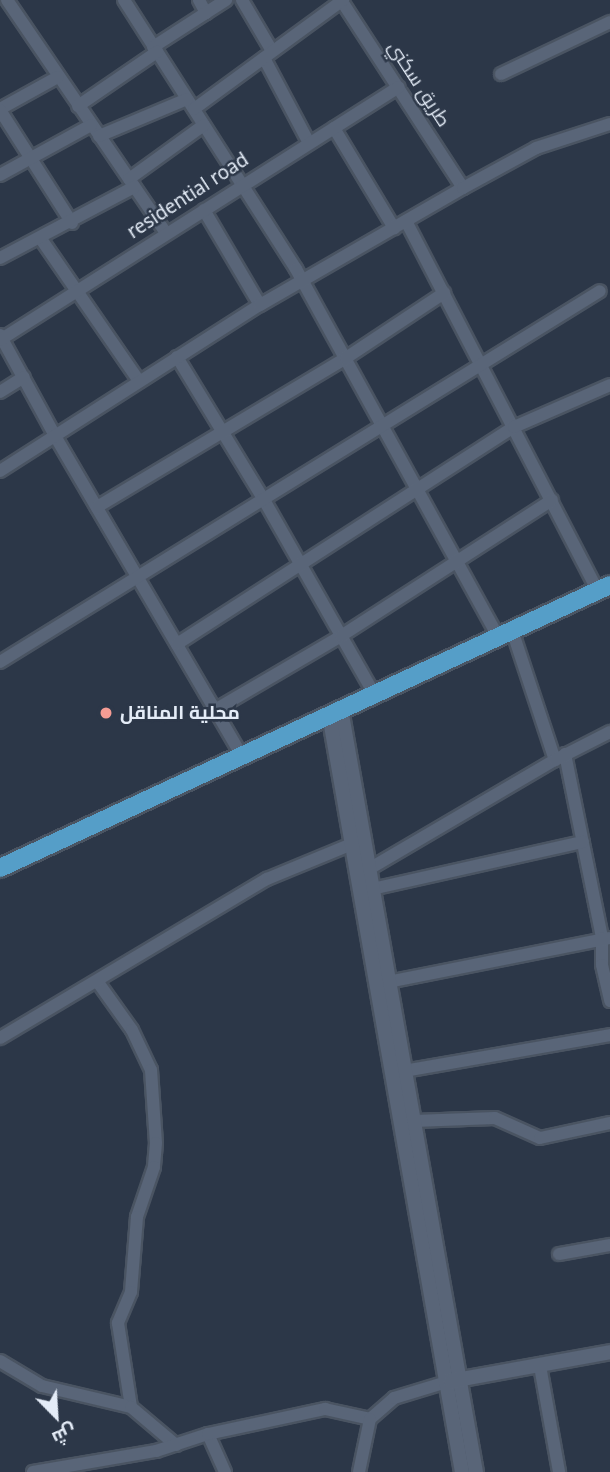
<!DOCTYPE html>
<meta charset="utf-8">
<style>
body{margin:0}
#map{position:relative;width:610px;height:1472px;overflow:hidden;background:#2c3748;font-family:"Noto Sans",Cairo,sans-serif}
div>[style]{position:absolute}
.roads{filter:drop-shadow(2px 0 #4a5462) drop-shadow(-2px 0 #4a5462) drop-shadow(0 2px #4a5462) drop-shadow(0 -2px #4a5462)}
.minor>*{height:12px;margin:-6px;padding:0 6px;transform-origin:6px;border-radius:6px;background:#596578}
.tertiary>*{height:14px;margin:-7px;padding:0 7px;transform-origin:7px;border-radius:7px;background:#596578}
.primary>*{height:18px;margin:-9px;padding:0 9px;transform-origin:9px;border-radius:9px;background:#559ec8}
.dots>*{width:19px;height:19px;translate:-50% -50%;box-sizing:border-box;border:4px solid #2c3748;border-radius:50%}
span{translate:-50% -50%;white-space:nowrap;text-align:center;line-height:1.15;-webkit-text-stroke:5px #2c3748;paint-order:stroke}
.street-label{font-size:19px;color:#e4ecf7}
.poi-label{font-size:19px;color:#e4ecf7;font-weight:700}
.left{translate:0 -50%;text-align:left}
.north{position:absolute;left:21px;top:1381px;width:70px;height:70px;-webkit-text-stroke:5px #2c3748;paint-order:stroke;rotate:156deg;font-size:19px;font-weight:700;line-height:28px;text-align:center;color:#e4ecf7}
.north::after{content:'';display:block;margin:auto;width:24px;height:32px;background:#e4ecf7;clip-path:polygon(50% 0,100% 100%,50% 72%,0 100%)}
</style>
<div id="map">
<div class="roads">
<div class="minor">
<i style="left:7px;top:0;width:282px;rotate:55.7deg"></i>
<i style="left:124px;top:0;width:319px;rotate:57.4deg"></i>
<i style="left:296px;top:269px;width:420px;rotate:61.2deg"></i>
<i style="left:199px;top:0;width:15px;rotate:62deg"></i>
<i style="left:242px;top:0;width:59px;rotate:59.5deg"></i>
<i style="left:341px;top:0;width:224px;rotate:57deg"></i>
<i style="left:153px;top:47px;width:87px;rotate:-32.8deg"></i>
<i style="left:264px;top:58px;width:96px;rotate:62.1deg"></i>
<i style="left:501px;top:74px;width:121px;rotate:-25.5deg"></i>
<i style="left:78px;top:106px;width:96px;rotate:-34.4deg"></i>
<i style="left:0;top:109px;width:66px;rotate:-28.9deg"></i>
<i style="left:194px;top:109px;width:185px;rotate:-36.2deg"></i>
<i style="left:0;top:110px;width:134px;rotate:57.5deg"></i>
<i style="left:334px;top:128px;width:117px;rotate:59deg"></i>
<i style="left:99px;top:136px;width:95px;rotate:-22.8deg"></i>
<i style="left:0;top:175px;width:104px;rotate:-28.8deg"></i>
<i style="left:129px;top:179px;width:92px;rotate:-35.8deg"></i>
<i style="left:204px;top:210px;width:110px;rotate:59.5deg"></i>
<i style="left:406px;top:221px;width:417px;rotate:62.6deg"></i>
<i style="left:41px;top:239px;width:173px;rotate:55.4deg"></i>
<i style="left:0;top:258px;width:152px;rotate:-27.9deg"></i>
<i style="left:0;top:335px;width:115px;rotate:61.4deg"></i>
<i style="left:55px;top:436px;width:368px;rotate:59.7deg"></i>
<i style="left:0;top:340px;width:472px;rotate:-32.4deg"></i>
<i style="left:177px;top:357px;width:167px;rotate:58.7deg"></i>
<i style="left:264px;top:500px;width:223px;rotate:60.4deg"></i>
<i style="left:0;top:392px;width:28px;rotate:-32deg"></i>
<i style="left:0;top:471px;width:308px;rotate:-32.6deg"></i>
<i style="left:260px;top:305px;width:234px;rotate:-30deg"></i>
<i style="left:463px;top:188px;width:83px;rotate:-28.7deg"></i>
<i style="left:536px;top:148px;width:78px;rotate:-18deg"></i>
<i style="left:97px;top:507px;width:290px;rotate:-30.9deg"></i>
<i style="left:346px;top:358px;width:118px;rotate:-33.6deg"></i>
<i style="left:512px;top:630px;width:137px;rotate:71.7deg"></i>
<i style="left:177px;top:644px;width:401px;rotate:-32.8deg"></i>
<i style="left:514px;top:427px;width:105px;rotate:-23.6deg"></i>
<i style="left:0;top:662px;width:705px;rotate:-31.73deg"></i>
<i style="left:215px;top:710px;width:146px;rotate:-30.4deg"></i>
<i style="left:341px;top:636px;width:251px;rotate:-32.8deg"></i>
<i style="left:565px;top:754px;width:188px;rotate:78.6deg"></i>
<i style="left:602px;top:938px;width:27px;rotate:90deg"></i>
<i style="left:602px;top:965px;width:37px;rotate:77deg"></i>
<i style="left:369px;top:869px;width:216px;rotate:-30.4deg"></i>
<i style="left:555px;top:760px;width:62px;rotate:-27deg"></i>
<i style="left:372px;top:889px;width:216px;rotate:-12.6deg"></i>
<i style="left:97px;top:981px;width:60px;rotate:54.5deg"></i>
<i style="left:132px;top:1030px;width:44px;rotate:64.6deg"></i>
<i style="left:151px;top:1070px;width:73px;rotate:86.1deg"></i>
<i style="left:156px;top:1143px;width:24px;rotate:95deg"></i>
<i style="left:154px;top:1167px;width:53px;rotate:108.8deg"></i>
<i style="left:137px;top:1217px;width:75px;rotate:94.6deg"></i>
<i style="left:131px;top:1292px;width:34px;rotate:113deg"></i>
<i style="left:118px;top:1323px;width:85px;rotate:81.2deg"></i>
<i style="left:388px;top:982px;width:226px;rotate:-11.2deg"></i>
<i style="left:0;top:1038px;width:311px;rotate:-30.8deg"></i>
<i style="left:267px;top:879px;width:92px;rotate:-22.4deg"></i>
<i style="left:404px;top:1071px;width:209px;rotate:-9.9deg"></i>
<i style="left:414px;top:1121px;width:81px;rotate:-2.1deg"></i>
<i style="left:495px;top:1118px;width:49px;rotate:24deg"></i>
<i style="left:540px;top:1138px;width:72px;rotate:-12.1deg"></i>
<i style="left:559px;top:1254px;width:52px;rotate:-10deg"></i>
<i style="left:0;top:1361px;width:49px;rotate:30.8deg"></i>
<i style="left:42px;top:1386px;width:91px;rotate:13.3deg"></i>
<i style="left:131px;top:1407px;width:59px;rotate:40.2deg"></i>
<i style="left:540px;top:1366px;width:108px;rotate:79.8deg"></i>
<i style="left:208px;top:1434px;width:42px;rotate:65.9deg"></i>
<i style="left:33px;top:1472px;width:125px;rotate:-9.7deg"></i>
<i style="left:156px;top:1451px;width:55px;rotate:-18.1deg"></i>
<i style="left:208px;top:1434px;width:120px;rotate:-12.1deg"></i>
<i style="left:325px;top:1409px;width:46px;rotate:12.5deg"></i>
<i style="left:370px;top:1419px;width:32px;rotate:-41deg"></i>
<i style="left:394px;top:1398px;width:55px;rotate:-16.8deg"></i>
<i style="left:359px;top:1472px;width:54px;rotate:-78.3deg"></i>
</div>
<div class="tertiary">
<i style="left:341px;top:709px;width:775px;rotate:79.97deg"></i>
<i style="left:329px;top:714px;width:770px;rotate:80.05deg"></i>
<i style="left:451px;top:1381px;width:162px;rotate:-10.3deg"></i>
</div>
<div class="primary">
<i style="left:0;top:868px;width:672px;rotate:-24.89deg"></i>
</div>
</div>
<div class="dots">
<i style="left:106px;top:713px;background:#f59c94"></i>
</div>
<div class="street-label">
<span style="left:419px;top:84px;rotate:57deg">طريق سكني</span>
<span style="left:188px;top:196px;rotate:-33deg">residential road</span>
</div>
<div class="poi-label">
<span class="left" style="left:120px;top:713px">محلية المناقل</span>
</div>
<div class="north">ش</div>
</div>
